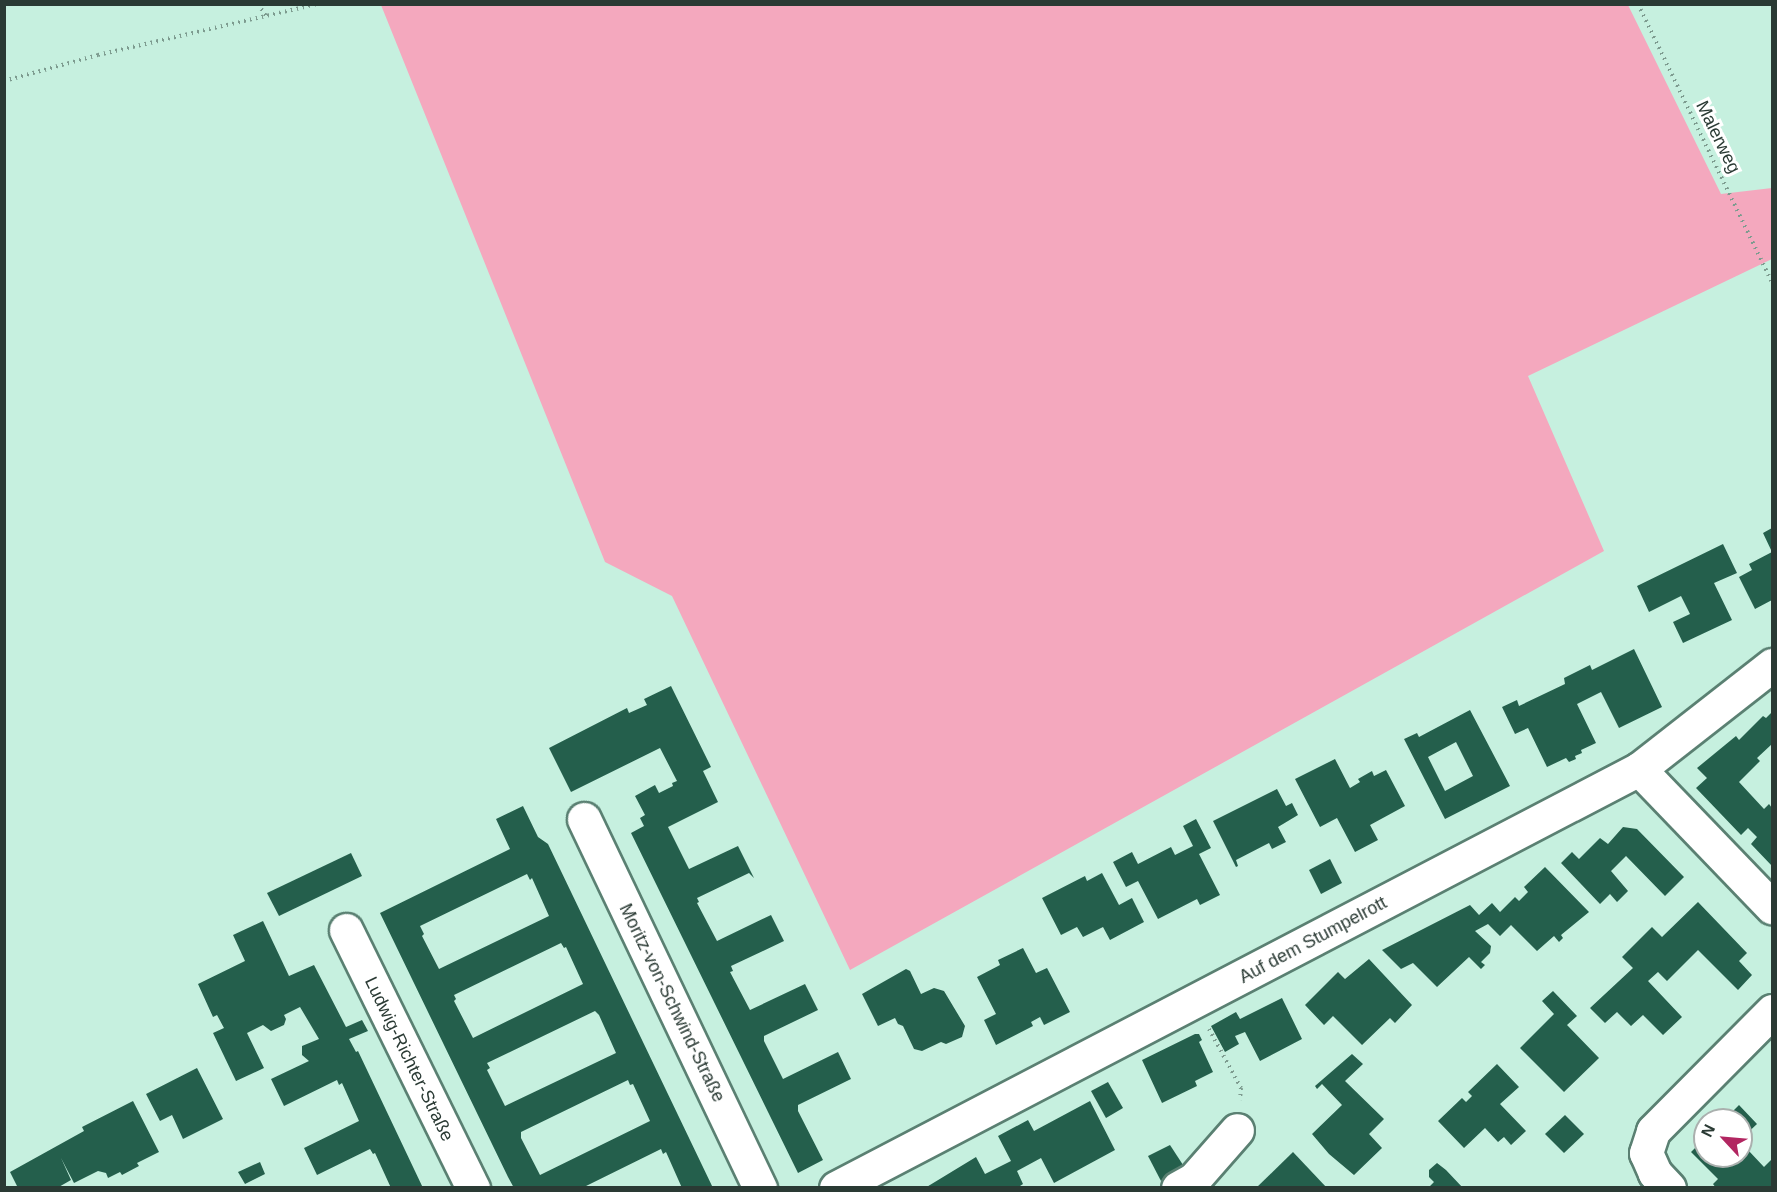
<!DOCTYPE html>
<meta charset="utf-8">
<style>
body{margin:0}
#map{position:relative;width:1777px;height:1192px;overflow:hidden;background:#c6f0df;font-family:Arial,sans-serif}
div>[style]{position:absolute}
.green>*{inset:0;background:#f4a8be}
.building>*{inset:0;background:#245f4c}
.path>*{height:4px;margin-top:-2px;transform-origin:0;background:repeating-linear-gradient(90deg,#7d9b8f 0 1.5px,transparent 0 6px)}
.roads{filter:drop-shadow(2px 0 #5a8072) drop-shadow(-2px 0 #5a8072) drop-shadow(0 2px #5a8072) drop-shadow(0 -2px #5a8072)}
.minor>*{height:33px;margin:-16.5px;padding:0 16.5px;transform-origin:16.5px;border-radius:16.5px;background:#fff}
span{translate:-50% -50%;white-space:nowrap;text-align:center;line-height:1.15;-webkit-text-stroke:6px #fff;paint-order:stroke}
.street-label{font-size:18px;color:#2a3a34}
.frame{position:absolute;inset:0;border:6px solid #2a3a34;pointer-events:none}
.north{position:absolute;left:1693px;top:1108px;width:60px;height:60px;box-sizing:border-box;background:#fff;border:2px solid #aab0ae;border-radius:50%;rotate:296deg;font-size:16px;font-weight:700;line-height:24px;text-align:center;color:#2a3a34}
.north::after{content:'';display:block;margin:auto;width:21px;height:27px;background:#b22661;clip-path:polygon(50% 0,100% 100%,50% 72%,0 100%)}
</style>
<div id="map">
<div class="green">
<i style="clip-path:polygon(381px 5px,1628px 5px,1721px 194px,1772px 188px,1772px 259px,1528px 376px,1604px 551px,850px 970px,672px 596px,605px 562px)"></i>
</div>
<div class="building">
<i style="clip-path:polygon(1772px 528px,1772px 600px,1755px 609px,1739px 577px,1752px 570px,1749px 564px,1772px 552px,1763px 533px)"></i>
<i style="clip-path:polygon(1723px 544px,1737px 573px,1714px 583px,1732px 620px,1683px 643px,1673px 622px,1690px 614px,1681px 596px,1649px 612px,1637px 586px)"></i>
<i style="clip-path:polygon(1634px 649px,1662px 707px,1619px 728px,1601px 692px,1577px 704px,1596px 743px,1581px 750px,1582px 753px,1575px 756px,1576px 759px,1569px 762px,1566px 758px,1547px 767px,1528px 728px,1515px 734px,1502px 707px,1517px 700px,1519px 706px,1565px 684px,1564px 678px,1590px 665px,1592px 670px)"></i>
<i style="clip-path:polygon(671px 686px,711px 767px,703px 771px,718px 802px,668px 827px,689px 869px,738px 846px,754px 878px,749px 873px,697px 898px,699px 902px,697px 903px,717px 941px,771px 915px,784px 941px,731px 966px,733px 971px,730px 972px,750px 1010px,805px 984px,818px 1010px,764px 1036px,764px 1041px,783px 1079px,838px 1052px,851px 1079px,798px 1105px,798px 1111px,823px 1160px,798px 1173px,631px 833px,644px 826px,640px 818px,645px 815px,635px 796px,655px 785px,659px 793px,673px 786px,672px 783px,677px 781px,660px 748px,571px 792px,549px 748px,627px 708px,629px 713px,647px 705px,644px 699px)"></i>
<i style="clip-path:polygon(evenodd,1470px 710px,1510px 786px,1445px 819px,1404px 739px,1417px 733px,1419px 737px,1470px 710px,1456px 742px,1473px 776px,1445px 791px,1428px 757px,1456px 742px)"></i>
<i style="clip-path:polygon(1772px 712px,1772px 744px,1757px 758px,1760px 761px,1739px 782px,1764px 809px,1769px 804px,1772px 808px,1772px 866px,1751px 844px,1757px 837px,1748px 828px,1741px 835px,1696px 788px,1707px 778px,1697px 768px,1736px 736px,1739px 740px,1763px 716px,1766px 718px)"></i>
<i style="clip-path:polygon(1335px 759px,1350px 788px,1360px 782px,1358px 779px,1372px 771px,1374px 776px,1386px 770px,1405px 806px,1370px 825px,1378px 840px,1355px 852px,1337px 818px,1320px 827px,1295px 779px)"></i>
<i style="clip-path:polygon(1277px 789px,1286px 806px,1292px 803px,1298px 815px,1278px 827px,1286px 842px,1272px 849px,1269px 843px,1236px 860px,1238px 866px,1236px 867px,1213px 821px)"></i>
<i style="clip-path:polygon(evenodd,523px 806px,538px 837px,548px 844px,713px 1188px,682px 1188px,666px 1152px,663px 1154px,661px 1149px,582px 1188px,514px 1188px,508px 1177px,380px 913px,510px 849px,496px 819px,523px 806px,527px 874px,530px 880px,532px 878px,549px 916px,439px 969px,422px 936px,424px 934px,420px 926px,527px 874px,523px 806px,561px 943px,564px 948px,566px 947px,583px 984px,473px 1038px,454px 1001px,456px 999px,454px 995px,561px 943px,523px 806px,595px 1011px,599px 1015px,616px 1053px,505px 1106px,487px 1070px,490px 1068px,487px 1063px,595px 1011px,523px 806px,628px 1080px,630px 1085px,633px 1084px,650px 1121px,540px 1175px,521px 1138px,521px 1132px,628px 1080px)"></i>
<i style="clip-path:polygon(1196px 819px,1211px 848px,1199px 854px,1220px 895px,1200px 905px,1197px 899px,1158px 919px,1138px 881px,1126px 887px,1113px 862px,1132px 852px,1138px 864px,1171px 847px,1175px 855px,1193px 846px,1183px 826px)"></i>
<i style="clip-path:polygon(1623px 827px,1637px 829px,1684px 877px,1665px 896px,1626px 856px,1611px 871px,1628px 891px,1617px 902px,1610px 894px,1600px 904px,1561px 863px,1572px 852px,1579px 859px,1600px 838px,1608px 844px)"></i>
<i style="clip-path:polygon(351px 853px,362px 876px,279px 916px,267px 893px)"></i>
<i style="clip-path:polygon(1330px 859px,1342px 883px,1321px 894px,1309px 870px)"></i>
<i style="clip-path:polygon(1545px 867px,1589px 912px,1561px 935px,1563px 938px,1559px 942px,1554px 936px,1537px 951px,1511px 925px,1500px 936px,1488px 924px,1475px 931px,1491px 946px,1490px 953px,1481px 962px,1485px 965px,1481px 969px,1469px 957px,1437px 987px,1413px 963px,1401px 969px,1382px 950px,1470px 905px,1479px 915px,1492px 903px,1500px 912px,1515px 897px,1519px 901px,1528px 892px,1524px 887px)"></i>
<i style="clip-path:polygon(1102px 873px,1119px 905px,1132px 898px,1144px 922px,1110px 940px,1103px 927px,1083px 937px,1077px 927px,1061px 935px,1042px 898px,1085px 876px,1087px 881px)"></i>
<i style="clip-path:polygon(1698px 902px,1747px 953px,1739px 961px,1752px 975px,1738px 990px,1698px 950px,1667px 981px,1658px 972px,1648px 981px,1682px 1017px,1663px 1035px,1643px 1015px,1631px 1026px,1617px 1012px,1605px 1023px,1590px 1008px,1633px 968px,1622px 957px,1652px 927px,1662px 937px)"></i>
<i style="clip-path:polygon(263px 921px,289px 976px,314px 965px,346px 1027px,362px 1020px,368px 1031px,349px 1039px,356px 1052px,358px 1051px,423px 1188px,391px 1188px,375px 1153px,373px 1154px,370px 1149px,317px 1175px,304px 1148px,359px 1121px,342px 1083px,339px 1085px,337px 1080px,284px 1106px,271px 1079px,309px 1061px,302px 1055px,302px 1046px,319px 1039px,300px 1007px,284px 1015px,286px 1019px,284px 1025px,271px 1031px,263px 1025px,247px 1033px,264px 1068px,236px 1081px,213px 1033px,224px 1028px,217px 1015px,213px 1017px,198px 984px,245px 961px,233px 935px)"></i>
<i style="clip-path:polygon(1023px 948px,1036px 973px,1047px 968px,1070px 1012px,1044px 1025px,1040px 1017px,1031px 1022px,1033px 1026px,996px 1045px,984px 1020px,996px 1014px,977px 977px,1000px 965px,998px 960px)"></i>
<i style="clip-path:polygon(1369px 959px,1412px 1005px,1395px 1023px,1390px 1018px,1362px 1045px,1333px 1016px,1324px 1025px,1305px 1005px,1338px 972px,1345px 979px)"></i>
<i style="clip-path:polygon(906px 969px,910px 971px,921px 994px,934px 988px,944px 991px,965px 1026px,962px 1037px,946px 1044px,941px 1042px,922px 1051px,914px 1049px,903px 1026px,898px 1024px,895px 1018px,878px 1026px,862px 994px)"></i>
<i style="clip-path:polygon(1553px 991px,1577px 1016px,1567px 1025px,1599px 1058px,1564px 1092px,1520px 1048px,1554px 1014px,1542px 1001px)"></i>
<i style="clip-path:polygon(1282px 998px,1302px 1039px,1260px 1061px,1245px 1032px,1235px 1036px,1239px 1044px,1225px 1052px,1211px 1026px,1236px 1012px,1240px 1019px)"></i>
<i style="clip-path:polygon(1195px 1034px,1199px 1034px,1202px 1040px,1199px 1042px,1213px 1072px,1195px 1081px,1197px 1086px,1162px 1103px,1142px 1060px)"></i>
<i style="clip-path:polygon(1352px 1054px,1363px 1064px,1345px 1081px,1384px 1119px,1369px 1134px,1382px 1148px,1354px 1175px,1329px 1154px,1312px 1134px,1342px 1105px,1322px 1084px,1317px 1089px,1315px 1086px)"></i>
<i style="clip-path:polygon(1497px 1064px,1519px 1087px,1500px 1104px,1526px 1131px,1511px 1145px,1504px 1137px,1498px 1142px,1485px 1128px,1464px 1148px,1438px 1121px,1462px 1098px,1466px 1102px,1472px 1096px,1468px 1092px)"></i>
<i style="clip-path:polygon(197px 1068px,223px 1119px,183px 1139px,172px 1115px,160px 1121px,146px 1094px)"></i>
<i style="clip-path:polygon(1108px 1082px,1123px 1108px,1106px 1118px,1091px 1091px)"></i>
<i style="clip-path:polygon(133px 1101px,159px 1152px,137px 1163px,139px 1166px,122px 1175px,120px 1172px,108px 1178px,106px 1173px,98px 1171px,74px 1183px,61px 1158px,71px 1180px,57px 1188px,18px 1188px,10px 1172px,84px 1131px,82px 1127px)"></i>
<i style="clip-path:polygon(1090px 1101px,1115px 1150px,1054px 1183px,1041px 1158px,1017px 1171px,1023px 1184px,1017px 1188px,925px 1188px,976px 1157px,985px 1174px,1011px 1161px,998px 1136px,1028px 1120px,1034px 1131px)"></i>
<i style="clip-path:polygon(1739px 1105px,1757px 1124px,1741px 1139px,1741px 1120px,1724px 1120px)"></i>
<i style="clip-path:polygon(1565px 1115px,1584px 1134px,1564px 1153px,1545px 1134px)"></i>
<i style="clip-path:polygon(1705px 1138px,1705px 1156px,1741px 1156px,1741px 1149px,1745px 1153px,1748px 1150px,1764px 1167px,1772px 1159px,1772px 1188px,1716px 1188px,1713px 1184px,1718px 1179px,1691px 1152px)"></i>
<i style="clip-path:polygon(1170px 1145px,1185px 1168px,1161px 1181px,1148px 1156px)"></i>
<i style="clip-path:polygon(1293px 1152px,1327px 1188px,1256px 1188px)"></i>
<i style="clip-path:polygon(260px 1162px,265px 1174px,245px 1184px,238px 1172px)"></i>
<i style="clip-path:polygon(1437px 1163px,1446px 1170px,1463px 1188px,1428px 1188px,1434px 1182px,1429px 1177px,1429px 1170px)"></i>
</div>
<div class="path">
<i style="left:258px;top:4px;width:14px;rotate:56deg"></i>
<i style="left:1638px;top:4px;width:309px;rotate:64.3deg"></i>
<i style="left:4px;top:81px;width:98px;rotate:-15.5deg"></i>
<i style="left:98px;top:55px;width:225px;rotate:-13.1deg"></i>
<i style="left:1209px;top:1029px;width:67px;rotate:61.5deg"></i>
<i style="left:1241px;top:1088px;width:12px;rotate:95deg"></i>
</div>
<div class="roads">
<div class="minor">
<i style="left:1639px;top:769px;width:192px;rotate:46.1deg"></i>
<i style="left:584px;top:819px;width:409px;rotate:64.5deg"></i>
<i style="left:346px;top:930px;width:288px;rotate:63.8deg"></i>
<i style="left:836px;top:1188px;width:906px;rotate:-27.56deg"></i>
<i style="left:1639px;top:769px;width:169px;rotate:-38deg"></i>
<i style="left:1178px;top:1188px;width:18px;rotate:-29deg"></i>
<i style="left:1194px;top:1179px;width:65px;rotate:-48.7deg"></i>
<i style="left:1669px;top:1188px;width:21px;rotate:-133deg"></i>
<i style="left:1655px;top:1173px;width:22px;rotate:-114deg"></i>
<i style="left:1646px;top:1153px;width:23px;rotate:-72deg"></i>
<i style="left:1653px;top:1131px;width:169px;rotate:-45.2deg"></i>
</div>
</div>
<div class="street-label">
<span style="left:1718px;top:137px;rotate:64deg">Malerweg</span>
<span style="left:1313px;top:940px;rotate:-28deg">Auf dem Stumpelrott</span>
<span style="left:672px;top:1003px;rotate:64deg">Moritz-von-Schwind-Straße</span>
<span style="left:409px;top:1059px;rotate:64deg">Ludwig-Richter-Straße</span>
</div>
<div class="frame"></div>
<div class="north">N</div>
</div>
